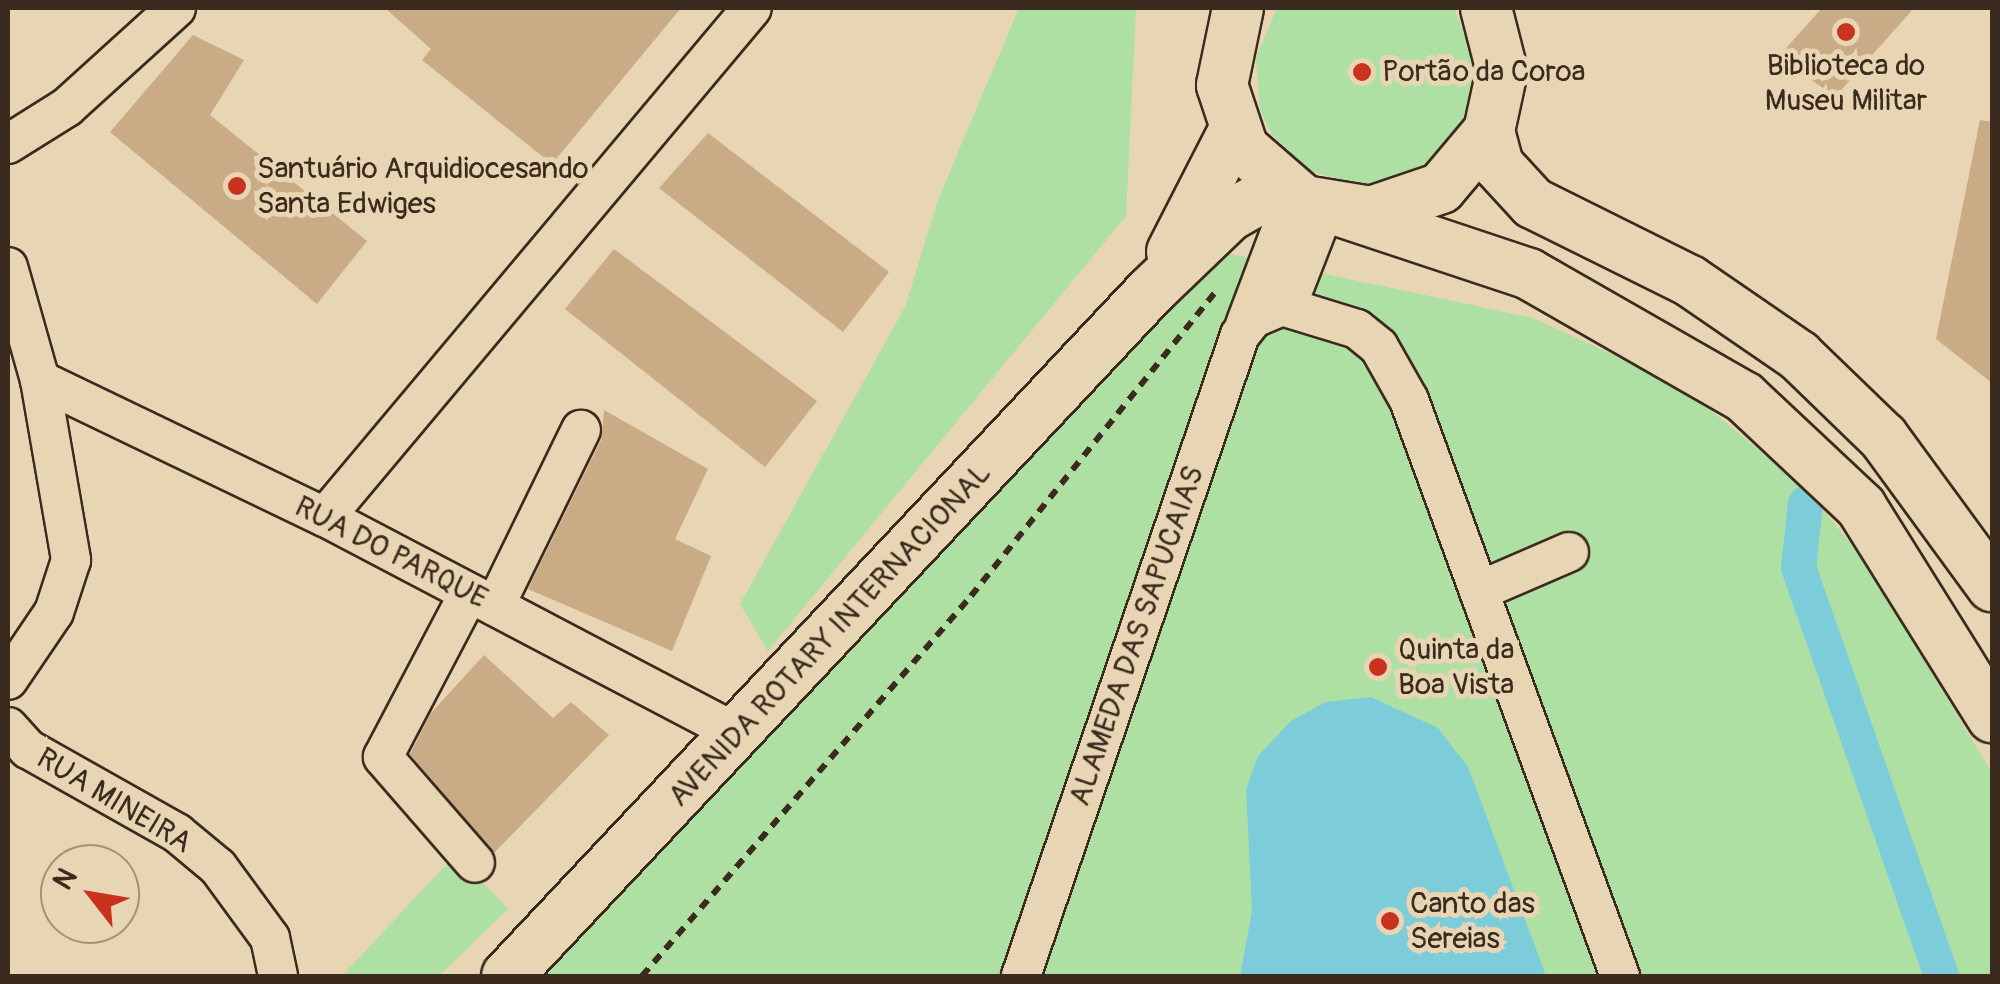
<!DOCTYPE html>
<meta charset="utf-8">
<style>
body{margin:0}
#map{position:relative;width:2000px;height:984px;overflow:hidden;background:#e8d5b3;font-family:Pangolin,sans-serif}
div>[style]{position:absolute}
.green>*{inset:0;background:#ade0a2}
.water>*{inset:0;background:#7dccda}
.canal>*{height:35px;margin:-17.5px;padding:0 17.5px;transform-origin:17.5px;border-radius:17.5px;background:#7dccda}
.building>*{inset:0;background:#c9ac85}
.path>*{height:6px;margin-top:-3px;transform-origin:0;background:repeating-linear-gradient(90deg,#3b2a1e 0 10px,transparent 0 18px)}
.roads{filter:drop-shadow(2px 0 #3b2a1e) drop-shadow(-2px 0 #3b2a1e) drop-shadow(0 2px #3b2a1e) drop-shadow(0 -2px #3b2a1e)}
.minor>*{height:38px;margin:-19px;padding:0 19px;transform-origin:19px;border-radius:19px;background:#e8d5b3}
.major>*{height:50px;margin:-25px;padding:0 25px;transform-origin:25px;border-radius:25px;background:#e8d5b3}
.dots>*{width:28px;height:28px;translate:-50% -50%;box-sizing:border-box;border:5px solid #e8d5b3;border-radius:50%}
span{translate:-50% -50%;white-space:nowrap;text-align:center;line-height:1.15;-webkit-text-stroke:10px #e8d5b3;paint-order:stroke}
.poi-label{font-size:30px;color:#3b2a1e}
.left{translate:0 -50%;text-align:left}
.street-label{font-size:30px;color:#3b2a1e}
.frame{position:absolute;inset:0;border:10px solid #3b2a1e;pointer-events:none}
.north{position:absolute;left:40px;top:844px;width:100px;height:100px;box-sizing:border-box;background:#e8d5b3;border:2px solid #a39177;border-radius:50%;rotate:301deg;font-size:28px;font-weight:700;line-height:40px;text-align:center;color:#3b2a1e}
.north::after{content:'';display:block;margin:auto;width:35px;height:45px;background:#c8321e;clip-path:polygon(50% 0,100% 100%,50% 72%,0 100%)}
</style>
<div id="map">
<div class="green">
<i style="clip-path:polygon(1019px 8px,1136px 10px,1126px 216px,768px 651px,740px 604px,905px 307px,938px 200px)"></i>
<i style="clip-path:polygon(1277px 8px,1454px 8px,1476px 64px,1475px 91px,1454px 140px,1413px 174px,1388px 183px,1361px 186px,1310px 171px,1272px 134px,1260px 110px,1256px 57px)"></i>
<i style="clip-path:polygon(1226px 253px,1533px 318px,1681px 386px,1806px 489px,1864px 560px,1992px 773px,1992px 976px,530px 976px)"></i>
<i style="clip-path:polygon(456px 854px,508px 909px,439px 976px,342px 976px)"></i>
</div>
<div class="water">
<i style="clip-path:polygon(1371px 697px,1438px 728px,1468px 767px,1546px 976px,1240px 976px,1252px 911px,1246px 790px,1258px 756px,1291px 721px,1326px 702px)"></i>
</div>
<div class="canal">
<i style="left:1805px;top:503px;width:64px;rotate:96.2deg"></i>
<i style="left:1798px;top:567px;width:433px;rotate:70.7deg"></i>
</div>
<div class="building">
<i style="clip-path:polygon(385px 8px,681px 8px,552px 164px,422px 60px,431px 49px)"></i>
<i style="clip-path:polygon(1822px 8px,1914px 8px,1835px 97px,1779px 56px)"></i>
<i style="clip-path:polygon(193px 35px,244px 60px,210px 115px,367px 241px,317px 304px,110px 132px)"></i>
<i style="clip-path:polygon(1980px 120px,1992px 122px,1992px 383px,1936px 339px)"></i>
<i style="clip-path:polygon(708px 133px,889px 272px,843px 332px,659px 188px)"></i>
<i style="clip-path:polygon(614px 249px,817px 401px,765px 467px,565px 309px)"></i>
<i style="clip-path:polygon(604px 410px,708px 469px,675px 539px,711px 556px,672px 651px,528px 589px,601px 440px)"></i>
<i style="clip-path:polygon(484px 655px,553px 718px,571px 702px,609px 735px,494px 853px,410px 754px,431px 713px)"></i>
</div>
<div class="path">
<i style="left:642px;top:976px;width:503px;rotate:-49.11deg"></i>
<i style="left:971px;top:596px;width:395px;rotate:-51.2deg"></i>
</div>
<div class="roads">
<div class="minor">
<i style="left:8px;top:144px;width:70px;rotate:-32.1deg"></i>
<i style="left:67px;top:107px;width:147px;rotate:-42.2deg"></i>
<i style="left:8px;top:267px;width:117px;rotate:74.2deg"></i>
<i style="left:40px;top:380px;width:183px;rotate:80.2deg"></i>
<i style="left:71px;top:560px;width:55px;rotate:108.1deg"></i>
<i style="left:54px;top:612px;width:82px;rotate:124.1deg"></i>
<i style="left:1287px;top:306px;width:105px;rotate:-68.8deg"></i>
<i style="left:1245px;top:325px;width:139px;rotate:-69.3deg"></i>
<i style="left:40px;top:380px;width:316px;rotate:25.7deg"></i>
<i style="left:325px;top:517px;width:467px;rotate:27.7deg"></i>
<i style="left:325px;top:517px;width:664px;rotate:-50.01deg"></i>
<i style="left:1479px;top:591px;width:98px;rotate:-23.4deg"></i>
<i style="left:469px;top:593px;width:185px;rotate:117.7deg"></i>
<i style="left:383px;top:757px;width:140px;rotate:49deg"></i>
<i style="left:495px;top:606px;width:196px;rotate:-64deg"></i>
<i style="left:8px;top:727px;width:30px;rotate:48deg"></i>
<i style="left:28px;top:749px;width:171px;rotate:29.4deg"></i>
<i style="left:177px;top:833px;width:53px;rotate:39.7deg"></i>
<i style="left:218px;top:867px;width:88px;rotate:53.8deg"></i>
<i style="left:270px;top:938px;width:39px;rotate:78deg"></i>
<i style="left:1021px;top:976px;width:677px;rotate:-71.14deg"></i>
<i style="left:1240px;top:335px;width:22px;rotate:-51deg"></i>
<i style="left:1254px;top:318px;width:30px;rotate:-23deg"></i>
<i style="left:1282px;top:306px;width:78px;rotate:17deg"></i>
<i style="left:1357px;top:329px;width:28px;rotate:39deg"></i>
<i style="left:1379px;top:347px;width:61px;rotate:60.5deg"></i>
<i style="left:1409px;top:400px;width:613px;rotate:69.88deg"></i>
</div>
<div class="major">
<i style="left:1238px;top:8px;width:79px;rotate:101.7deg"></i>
<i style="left:1222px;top:85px;width:66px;rotate:71.6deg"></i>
<i style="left:1243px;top:148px;width:81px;rotate:41deg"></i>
<i style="left:1304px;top:201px;width:68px;rotate:9.3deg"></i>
<i style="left:1371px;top:212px;width:74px;rotate:-18.9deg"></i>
<i style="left:1441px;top:188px;width:75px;rotate:-49.9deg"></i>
<i style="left:1489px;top:131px;width:61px;rotate:-77.8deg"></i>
<i style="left:1502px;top:71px;width:65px;rotate:-104.3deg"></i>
<i style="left:1489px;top:131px;width:35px;rotate:75deg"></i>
<i style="left:1498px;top:165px;width:52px;rotate:47.4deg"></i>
<i style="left:1533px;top:203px;width:175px;rotate:26.4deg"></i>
<i style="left:1690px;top:281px;width:132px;rotate:34.5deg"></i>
<i style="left:1799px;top:356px;width:117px;rotate:44deg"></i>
<i style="left:1883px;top:437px;width:185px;rotate:53.8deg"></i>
<i style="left:1343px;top:212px;width:196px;rotate:18.4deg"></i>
<i style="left:1529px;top:274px;width:248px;rotate:29.8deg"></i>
<i style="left:1744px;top:397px;width:161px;rotate:43.2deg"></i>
<i style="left:1861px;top:507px;width:248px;rotate:58deg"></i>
<i style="left:1172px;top:252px;width:136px;rotate:-62.9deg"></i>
<i style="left:507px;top:976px;width:940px;rotate:-46.77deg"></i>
<i style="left:1151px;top:291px;width:108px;rotate:-43.9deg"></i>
<i style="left:1229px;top:216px;width:59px;rotate:-29.6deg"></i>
</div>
</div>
<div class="dots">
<i style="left:1846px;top:32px;background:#c8321e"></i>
<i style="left:1362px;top:72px;background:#c8321e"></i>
<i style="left:237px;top:186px;background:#c8321e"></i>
<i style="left:1378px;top:667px;background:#c8321e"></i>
<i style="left:1390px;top:921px;background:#c8321e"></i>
</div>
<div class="poi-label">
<span style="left:1846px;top:83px">Biblioteca do<br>Museu Militar</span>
<span class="left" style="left:1382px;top:72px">Portão da Coroa</span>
<span class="left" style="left:257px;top:186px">Santuário Arquidiocesando<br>Santa Edwiges</span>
<span class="left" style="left:1398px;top:667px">Quinta da<br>Boa Vista</span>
<span class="left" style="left:1410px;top:921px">Canto das<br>Sereias</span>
</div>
<div class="street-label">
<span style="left:391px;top:553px;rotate:27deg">RUA DO PARQUE</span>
<span style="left:830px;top:635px;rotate:-47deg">AVENIDA ROTARY INTERNACIONAL</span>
<span style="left:1137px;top:636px;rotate:-71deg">ALAMEDA DAS SAPUCAIAS</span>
<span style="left:114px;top:801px;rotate:31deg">RUA MINEIRA</span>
</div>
<div class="frame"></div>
<div class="north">N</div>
</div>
